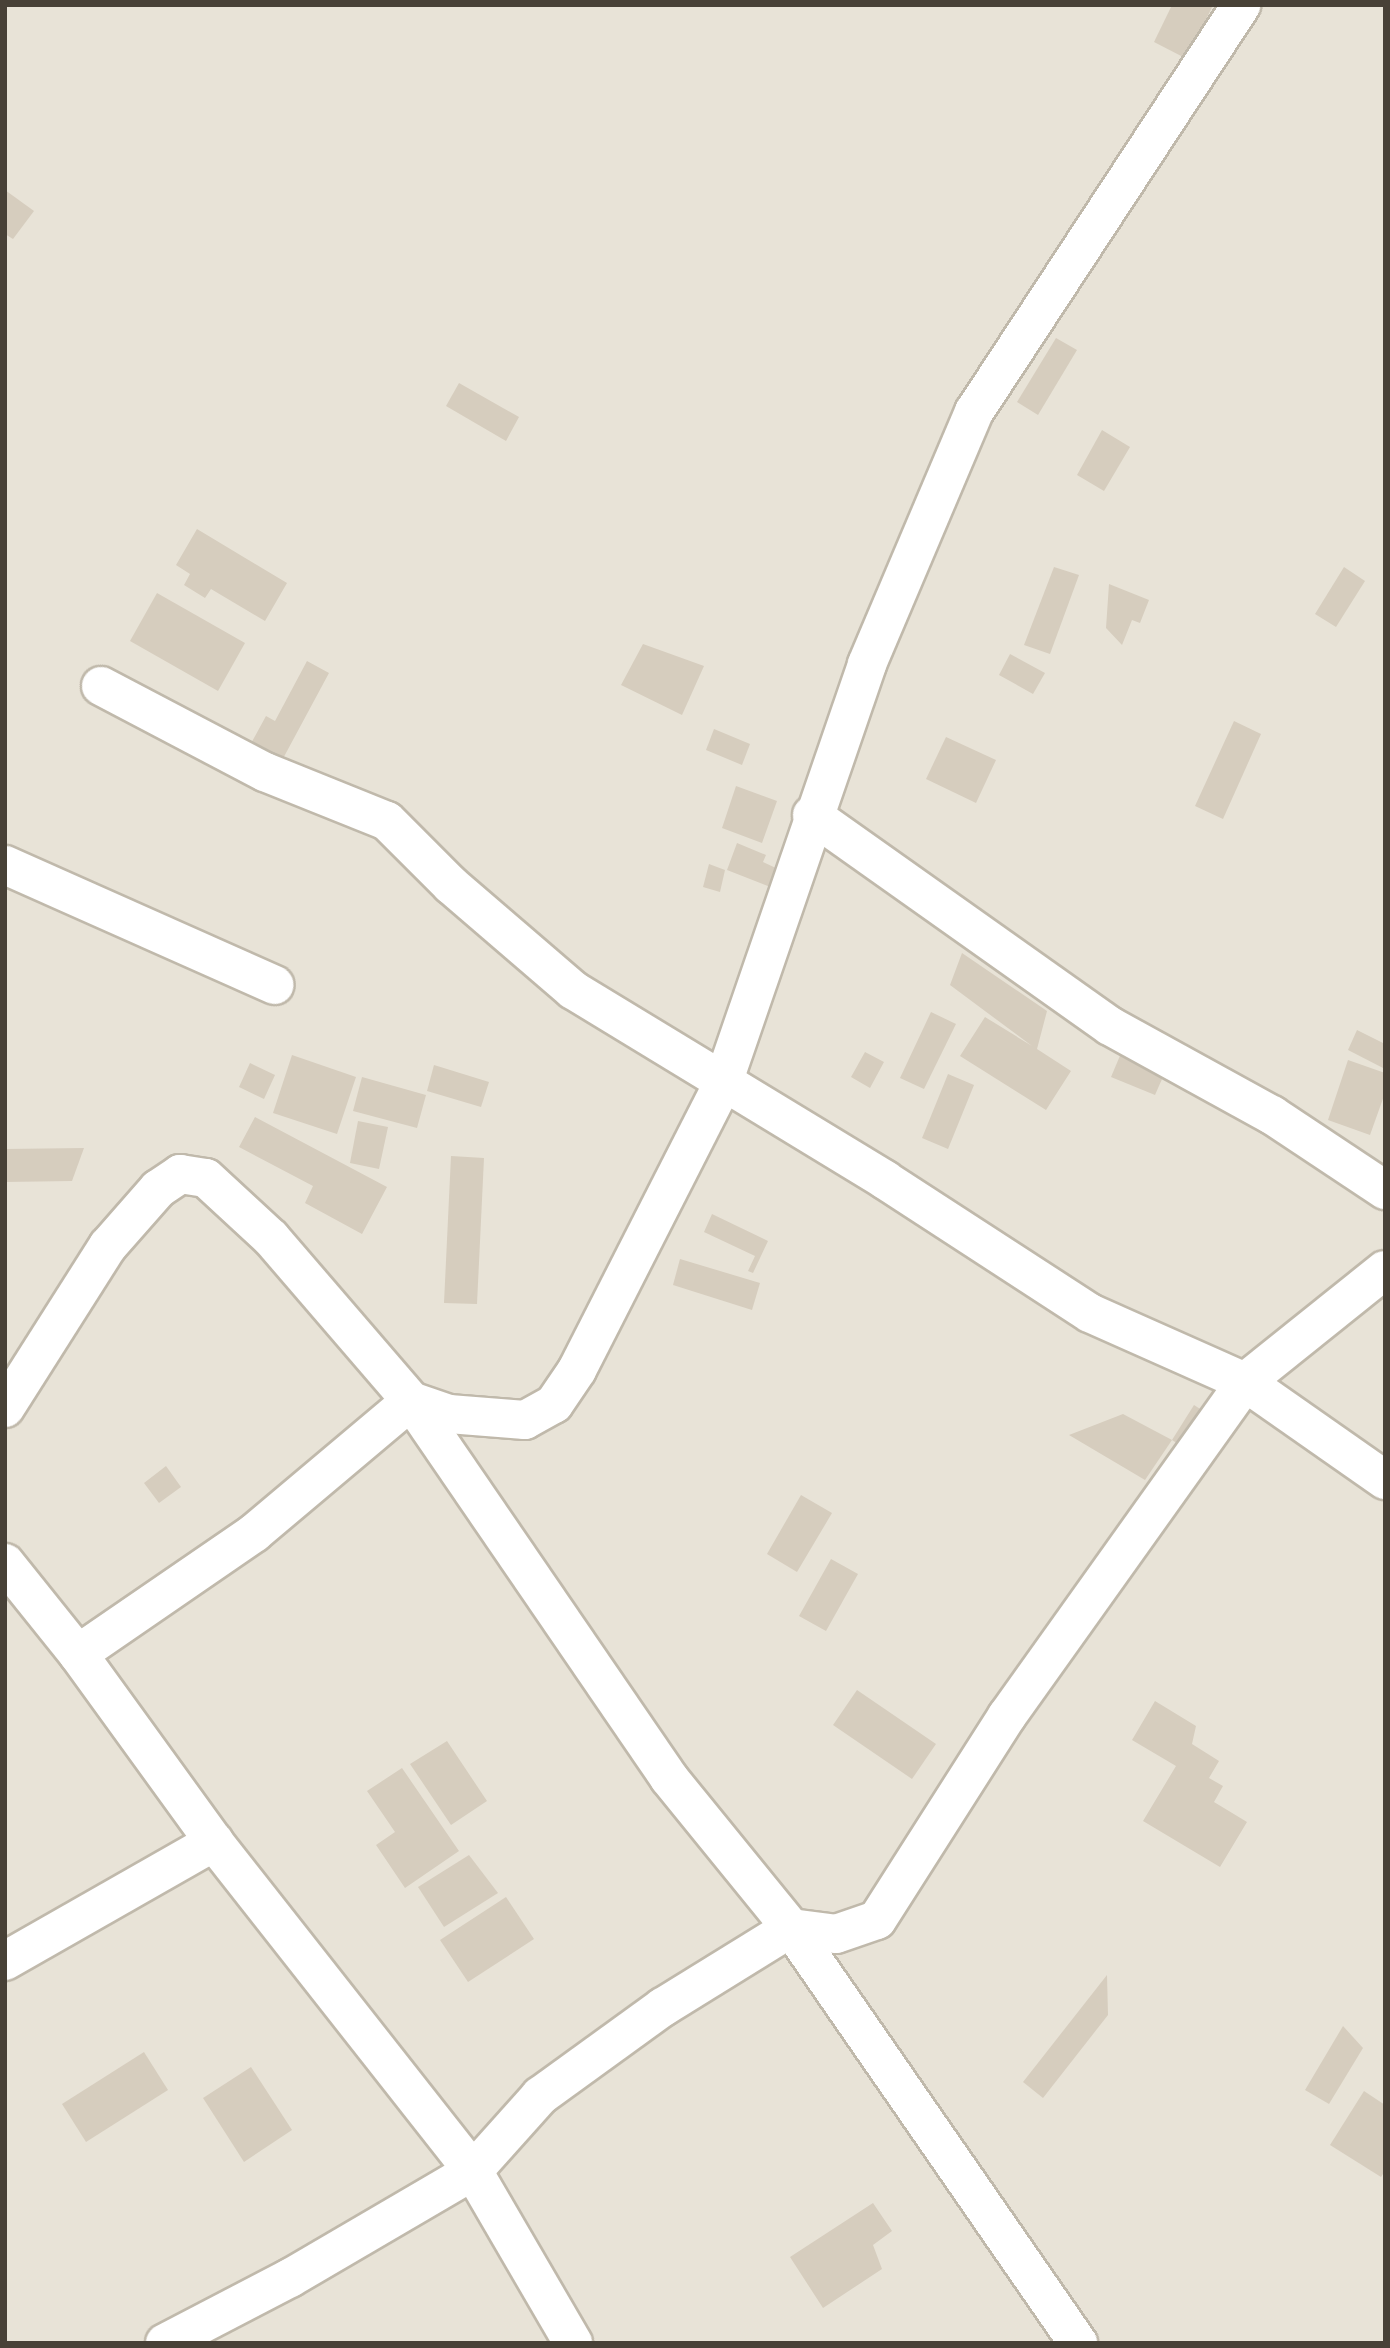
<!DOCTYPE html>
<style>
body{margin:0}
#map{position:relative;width:1390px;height:2348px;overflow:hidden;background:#f4f1e9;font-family:Signika,sans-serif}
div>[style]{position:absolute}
.residential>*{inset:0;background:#e8e3d7}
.building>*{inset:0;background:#d6cdbe}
.roads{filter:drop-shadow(2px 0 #c0b9ab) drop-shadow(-2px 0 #c0b9ab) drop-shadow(0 2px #c0b9ab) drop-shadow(0 -2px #c0b9ab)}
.minor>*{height:38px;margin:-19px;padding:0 19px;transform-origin:19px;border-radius:19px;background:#fff}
span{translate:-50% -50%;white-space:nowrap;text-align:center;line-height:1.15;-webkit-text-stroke:5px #fff;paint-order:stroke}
.frame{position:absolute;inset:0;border:7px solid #484137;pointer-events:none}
</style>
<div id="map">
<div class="residential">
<i style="clip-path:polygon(5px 5px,1385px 5px,1385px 2343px,5px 2343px)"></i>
</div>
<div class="building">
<i style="clip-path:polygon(1172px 5px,1213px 5px,1187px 59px,1154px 42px)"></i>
<i style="clip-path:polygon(5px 190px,34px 211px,13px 239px,5px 234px)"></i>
<i style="clip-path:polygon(1056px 338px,1077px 350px,1038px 415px,1017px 402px)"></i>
<i style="clip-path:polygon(459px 383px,519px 417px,506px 441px,446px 406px)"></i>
<i style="clip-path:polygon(1102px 430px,1130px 447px,1104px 491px,1077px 475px)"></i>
<i style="clip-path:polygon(197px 529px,287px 583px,265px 621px,211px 589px,205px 598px,184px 585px,190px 574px,176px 565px)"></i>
<i style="clip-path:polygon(1054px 567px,1079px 575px,1050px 654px,1024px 645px)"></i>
<i style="clip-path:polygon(1344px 567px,1365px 581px,1336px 627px,1315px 614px)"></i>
<i style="clip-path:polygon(1109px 584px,1149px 600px,1140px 623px,1132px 620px,1122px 645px,1106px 628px)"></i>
<i style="clip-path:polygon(157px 593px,245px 643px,218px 691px,130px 641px)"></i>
<i style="clip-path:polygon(643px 644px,704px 666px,682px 715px,621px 685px)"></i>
<i style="clip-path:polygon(1010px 654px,1045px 673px,1033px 694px,999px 675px)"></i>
<i style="clip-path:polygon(307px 661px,329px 673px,279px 766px,248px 749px,266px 716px,275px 721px)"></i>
<i style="clip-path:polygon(1234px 721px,1261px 734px,1223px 819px,1195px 806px)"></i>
<i style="clip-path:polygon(714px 729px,750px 744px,742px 765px,706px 750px)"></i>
<i style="clip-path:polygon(946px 737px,996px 760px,976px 803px,926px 779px)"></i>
<i style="clip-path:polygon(736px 786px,777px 801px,762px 843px,722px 828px)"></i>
<i style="clip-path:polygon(737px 843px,766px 855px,763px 862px,780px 870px,773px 888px,727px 870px)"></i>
<i style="clip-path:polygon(709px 864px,725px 870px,720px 892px,703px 887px)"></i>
<i style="clip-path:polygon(962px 953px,1047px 1011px,1037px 1049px,1071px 1071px,1046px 1110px,960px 1056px,985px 1017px,1032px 1046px,950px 985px)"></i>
<i style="clip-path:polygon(931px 1012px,956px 1024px,924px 1089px,900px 1078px)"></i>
<i style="clip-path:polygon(1357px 1030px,1385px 1044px,1385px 1069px,1348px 1050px)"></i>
<i style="clip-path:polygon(1122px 1051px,1166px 1070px,1155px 1095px,1111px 1077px)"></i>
<i style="clip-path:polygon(865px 1052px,884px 1062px,870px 1088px,851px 1077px)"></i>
<i style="clip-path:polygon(292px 1055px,356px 1077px,337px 1134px,273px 1113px)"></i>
<i style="clip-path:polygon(1348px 1060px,1385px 1073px,1385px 1093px,1370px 1135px,1328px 1120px)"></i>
<i style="clip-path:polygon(250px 1063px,275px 1075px,264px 1099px,239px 1087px)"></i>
<i style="clip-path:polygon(434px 1065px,489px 1082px,481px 1107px,427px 1091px)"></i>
<i style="clip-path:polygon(948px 1074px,974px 1085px,948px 1149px,922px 1138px)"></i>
<i style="clip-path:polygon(362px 1077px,426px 1095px,417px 1128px,353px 1111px)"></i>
<i style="clip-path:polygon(255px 1117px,387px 1187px,362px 1234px,305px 1203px,313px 1186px,239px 1147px)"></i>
<i style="clip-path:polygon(358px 1121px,388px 1127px,379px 1169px,350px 1163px)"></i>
<i style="clip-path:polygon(84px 1148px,72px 1181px,5px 1182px,5px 1149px)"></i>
<i style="clip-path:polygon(451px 1156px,484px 1158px,477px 1304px,444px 1303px)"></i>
<i style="clip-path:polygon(712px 1214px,768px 1241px,753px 1273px,748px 1271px,755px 1256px,704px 1232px)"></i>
<i style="clip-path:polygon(680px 1259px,760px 1283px,752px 1310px,673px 1285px)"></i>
<i style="clip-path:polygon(1194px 1405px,1214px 1418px,1192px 1453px,1172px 1440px)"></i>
<i style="clip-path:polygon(1123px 1414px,1172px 1440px,1145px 1480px,1069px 1435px)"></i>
<i style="clip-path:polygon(166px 1466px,181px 1487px,159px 1503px,144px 1483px)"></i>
<i style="clip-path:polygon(801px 1495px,832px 1513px,797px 1572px,767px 1554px)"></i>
<i style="clip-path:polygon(831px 1559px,858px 1574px,826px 1631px,799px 1616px)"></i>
<i style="clip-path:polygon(857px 1690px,936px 1744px,912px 1779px,833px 1725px)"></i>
<i style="clip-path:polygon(1155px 1701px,1196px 1726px,1192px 1744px,1219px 1761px,1209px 1778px,1223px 1786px,1214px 1802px,1247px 1822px,1220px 1867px,1143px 1821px,1176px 1766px,1132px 1740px)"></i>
<i style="clip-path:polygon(447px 1741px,487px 1801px,451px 1825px,410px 1764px)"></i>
<i style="clip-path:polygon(402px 1768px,459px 1851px,405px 1888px,376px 1845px,395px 1832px,367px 1791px)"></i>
<i style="clip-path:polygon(469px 1855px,498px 1893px,444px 1927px,418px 1887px)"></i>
<i style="clip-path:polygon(506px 1897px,534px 1939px,468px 1982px,440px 1940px)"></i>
<i style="clip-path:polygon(1107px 1975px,1108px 2015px,1043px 2098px,1023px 2082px)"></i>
<i style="clip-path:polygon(1343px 2026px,1363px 2048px,1329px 2104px,1305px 2090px)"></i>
<i style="clip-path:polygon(144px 2052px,168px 2090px,86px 2142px,62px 2104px)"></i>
<i style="clip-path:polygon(251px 2067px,292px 2130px,244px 2162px,203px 2098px)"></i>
<i style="clip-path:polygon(1364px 2091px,1385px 2105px,1385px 2171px,1381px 2177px,1330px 2145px)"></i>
<i style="clip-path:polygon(873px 2203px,892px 2231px,873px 2245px,882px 2269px,823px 2308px,790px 2257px)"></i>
</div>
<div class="roads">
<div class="minor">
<i style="left:101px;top:686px;width:185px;rotate:27.7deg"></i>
<i style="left:265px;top:772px;width:131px;rotate:21.9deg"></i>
<i style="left:387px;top:821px;width:91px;rotate:45deg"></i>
<i style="left:451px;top:885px;width:161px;rotate:40.7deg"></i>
<i style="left:573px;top:990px;width:365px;rotate:31.3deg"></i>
<i style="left:885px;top:1180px;width:244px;rotate:33deg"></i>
<i style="left:1090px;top:1313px;width:170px;rotate:24deg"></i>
<i style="left:1245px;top:1382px;width:171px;rotate:35deg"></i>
<i style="left:812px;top:815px;width:365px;rotate:35.3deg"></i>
<i style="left:1110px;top:1026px;width:185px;rotate:28.8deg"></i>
<i style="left:1272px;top:1115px;width:136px;rotate:33.6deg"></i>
<i style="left:5px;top:865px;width:295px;rotate:24deg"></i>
<i style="left:411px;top:1401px;width:40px;rotate:18.9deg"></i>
<i style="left:449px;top:1414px;width:76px;rotate:4.5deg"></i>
<i style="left:525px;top:1420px;width:33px;rotate:-29deg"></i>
<i style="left:554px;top:1404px;width:41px;rotate:-55.9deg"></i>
<i style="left:577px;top:1370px;width:322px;rotate:-63deg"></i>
<i style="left:723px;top:1083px;width:443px;rotate:-71deg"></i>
<i style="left:867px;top:664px;width:274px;rotate:-67deg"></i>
<i style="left:974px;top:412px;width:487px;rotate:-56.7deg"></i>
<i style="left:5px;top:1408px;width:192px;rotate:-57.6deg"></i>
<i style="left:108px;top:1246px;width:76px;rotate:-48.7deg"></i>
<i style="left:158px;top:1189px;width:27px;rotate:-34deg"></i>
<i style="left:180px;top:1174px;width:26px;rotate:9deg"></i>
<i style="left:206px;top:1178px;width:88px;rotate:42.7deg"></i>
<i style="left:271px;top:1238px;width:215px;rotate:49.3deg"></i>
<i style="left:411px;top:1401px;width:457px;rotate:55.6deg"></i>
<i style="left:669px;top:1778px;width:193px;rotate:50.9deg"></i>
<i style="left:791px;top:1928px;width:45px;rotate:7.6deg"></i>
<i style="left:836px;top:1934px;width:43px;rotate:-18.9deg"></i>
<i style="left:877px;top:1920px;width:242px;rotate:-57.5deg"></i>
<i style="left:1007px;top:1716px;width:410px;rotate:-54.5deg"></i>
<i style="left:1245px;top:1382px;width:179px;rotate:-38.7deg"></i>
<i style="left:5px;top:1563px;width:117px;rotate:51.3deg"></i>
<i style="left:78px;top:1654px;width:232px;rotate:54.1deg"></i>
<i style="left:214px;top:1842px;width:419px;rotate:51.8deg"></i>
<i style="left:473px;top:2171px;width:199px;rotate:59.8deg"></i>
<i style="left:78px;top:1654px;width:214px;rotate:-34.5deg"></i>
<i style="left:254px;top:1533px;width:205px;rotate:-40.1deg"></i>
<i style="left:5px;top:1961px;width:241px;rotate:-29.7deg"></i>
<i style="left:165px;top:2343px;width:141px;rotate:-27.5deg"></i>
<i style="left:290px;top:2278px;width:212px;rotate:-30.3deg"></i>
<i style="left:473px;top:2171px;width:101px;rotate:-48.2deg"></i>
<i style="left:540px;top:2096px;width:152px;rotate:-35.9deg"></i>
<i style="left:663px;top:2007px;width:150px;rotate:-31.7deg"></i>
<i style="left:791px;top:1928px;width:505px;rotate:55.33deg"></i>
</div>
</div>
<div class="frame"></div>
</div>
